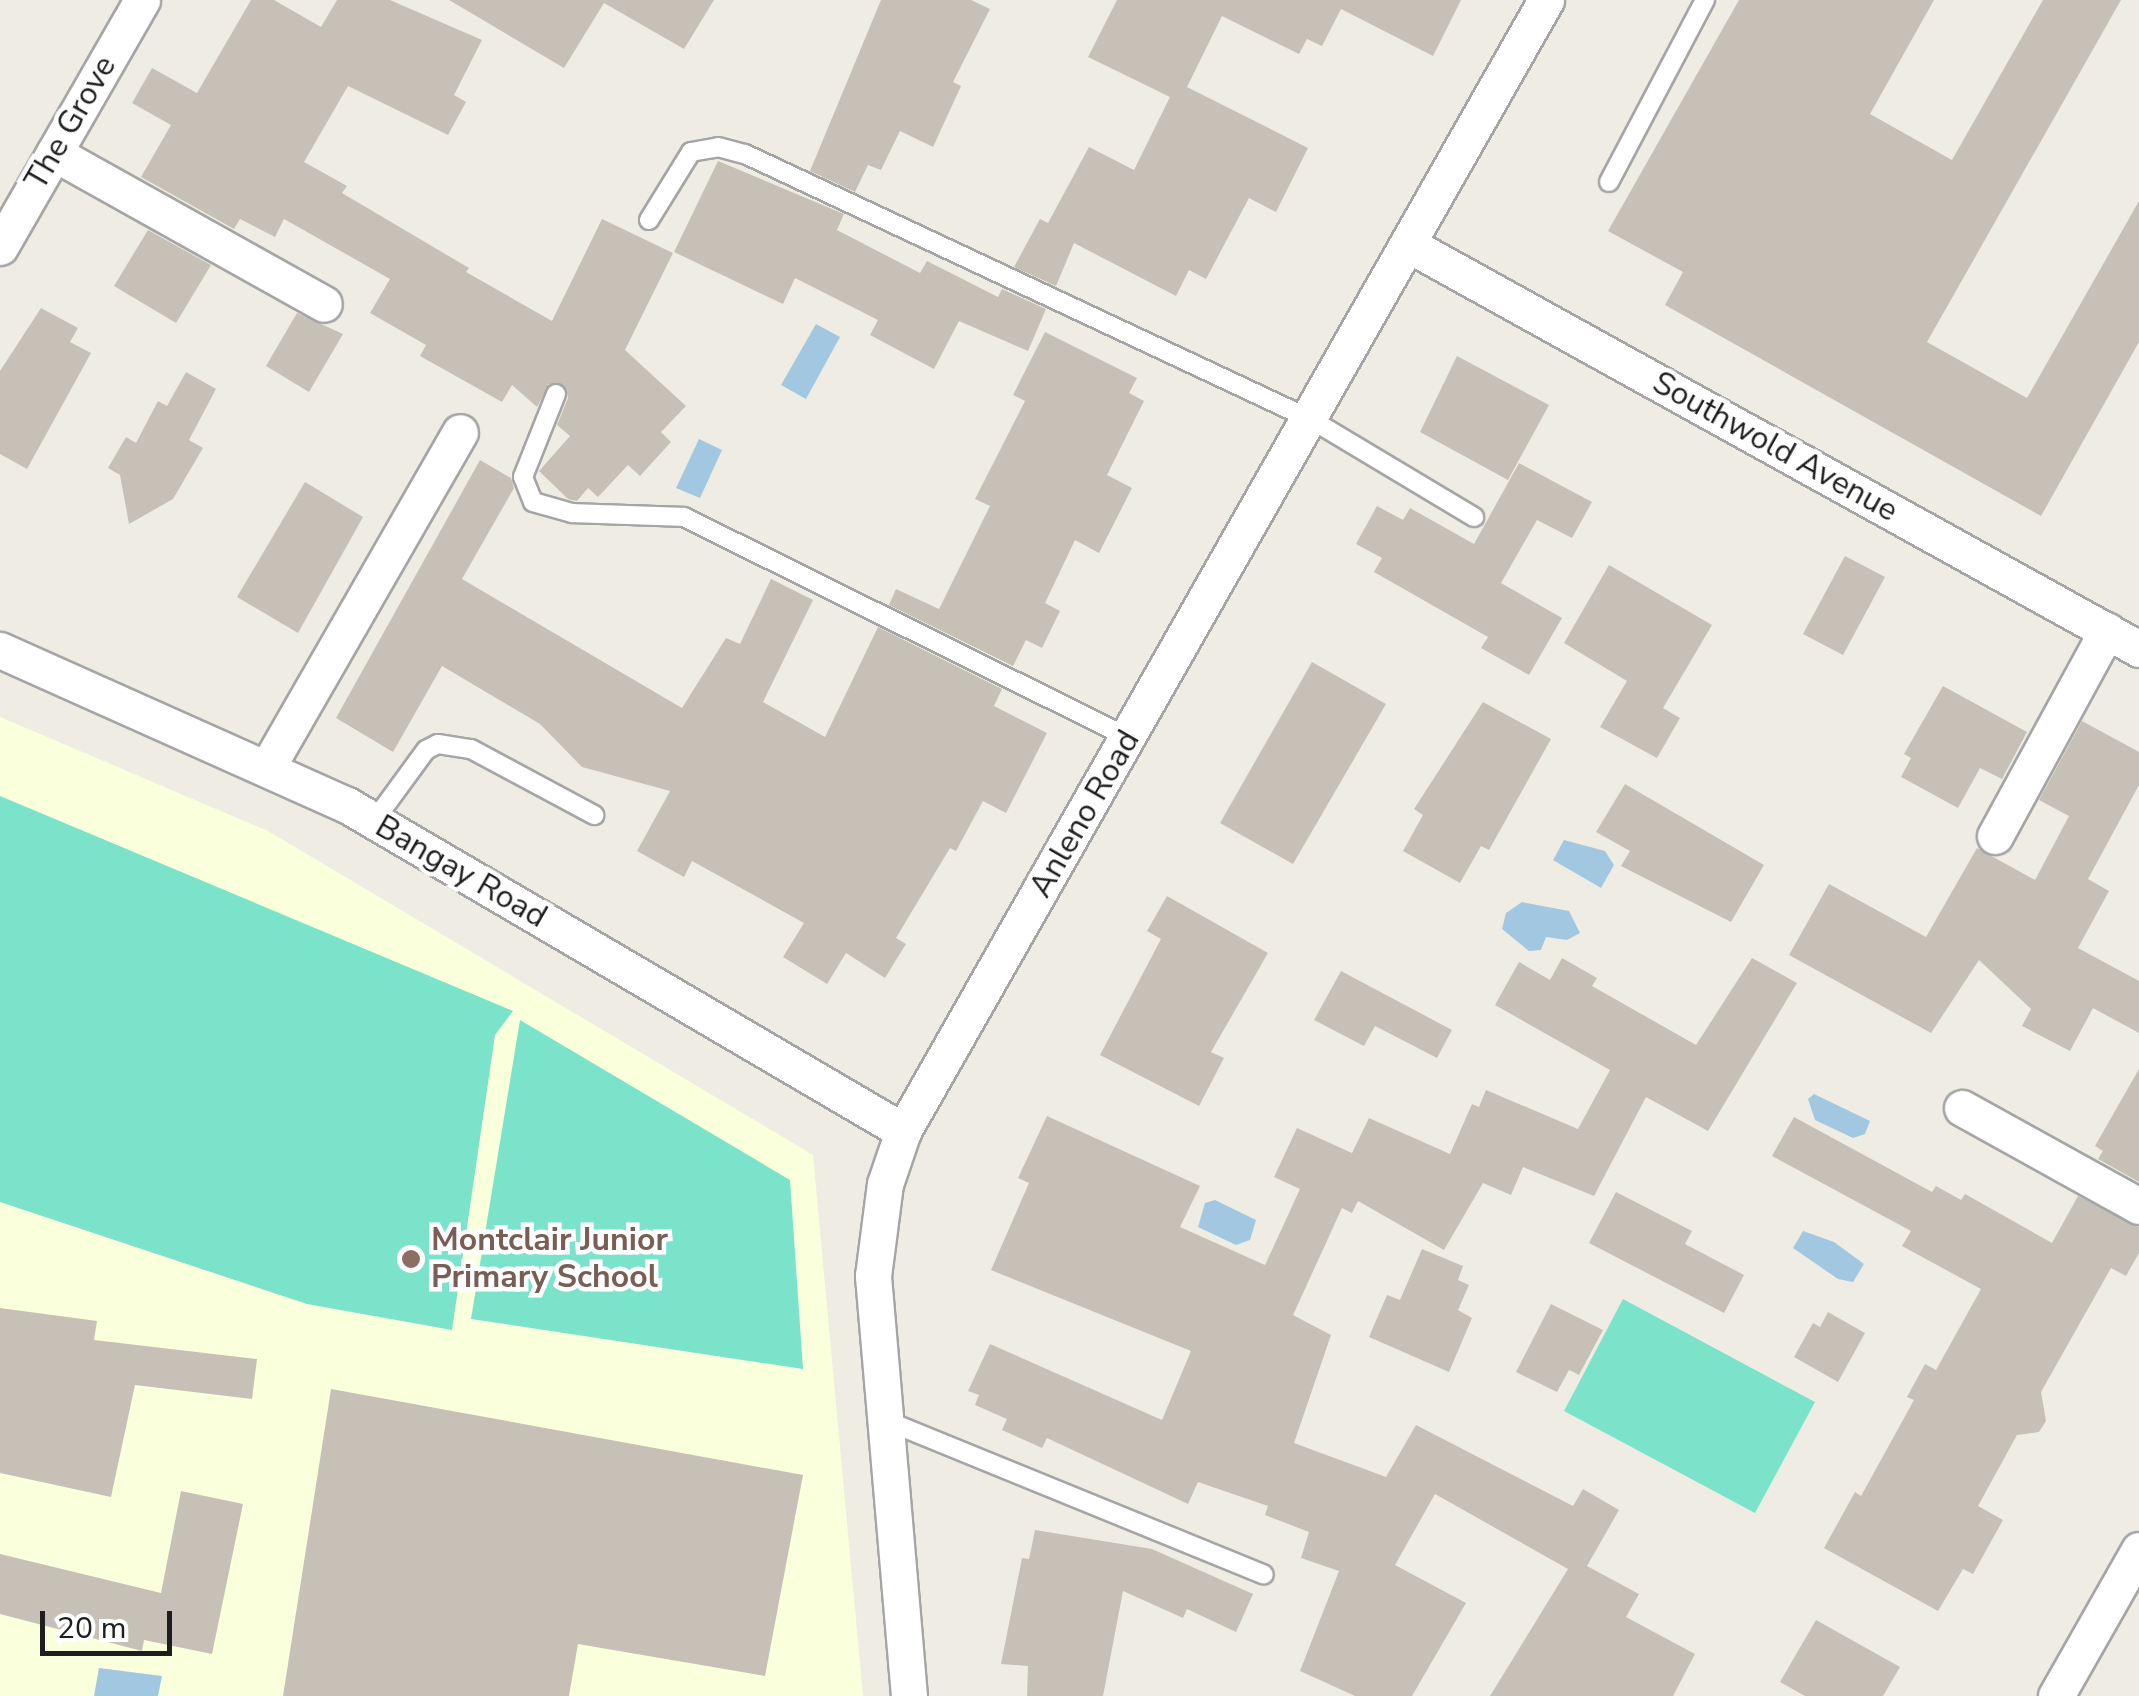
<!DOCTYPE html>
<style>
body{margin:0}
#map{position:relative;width:2139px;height:1696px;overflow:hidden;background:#efede3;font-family:"Nunito Sans",sans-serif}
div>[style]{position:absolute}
.education>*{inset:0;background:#faffdc}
.pitch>*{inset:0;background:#7ce3cb}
.water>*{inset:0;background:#a1c8e0}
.building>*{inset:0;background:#c7c0b6}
.roads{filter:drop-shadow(2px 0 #a5a5a5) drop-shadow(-2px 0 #a5a5a5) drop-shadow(0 2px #a5a5a5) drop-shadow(0 -2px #a5a5a5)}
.lane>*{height:18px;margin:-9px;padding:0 9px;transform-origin:9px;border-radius:9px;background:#fff}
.street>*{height:35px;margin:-17.5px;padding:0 17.5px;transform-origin:17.5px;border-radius:17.5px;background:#fff}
.dots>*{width:28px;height:28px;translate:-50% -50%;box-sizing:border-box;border:5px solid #fff;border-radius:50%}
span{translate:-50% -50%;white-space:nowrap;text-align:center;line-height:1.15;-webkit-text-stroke:9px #fff;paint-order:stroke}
.street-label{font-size:32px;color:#1e1e1e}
.education-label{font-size:32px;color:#785e54;font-weight:700}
.left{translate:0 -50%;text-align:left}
.scale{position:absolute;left:40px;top:1611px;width:132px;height:45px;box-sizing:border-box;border:5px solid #1e1e1e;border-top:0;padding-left:12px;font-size:30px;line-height:35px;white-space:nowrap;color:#1e1e1e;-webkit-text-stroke:8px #fff;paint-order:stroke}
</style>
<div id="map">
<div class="education">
<i style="clip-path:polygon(0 717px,268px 831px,813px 1155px,863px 1696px,0 1696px)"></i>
</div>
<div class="pitch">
<i style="clip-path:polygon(0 796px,513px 1011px,495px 1035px,452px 1330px,307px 1304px,0 1202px)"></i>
<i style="clip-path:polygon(520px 1020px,790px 1180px,803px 1369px,471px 1319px)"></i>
<i style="clip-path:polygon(1623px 1299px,1815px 1402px,1755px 1513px,1564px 1411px)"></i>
</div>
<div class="water">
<i style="clip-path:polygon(816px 324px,840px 337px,806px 399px,781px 385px)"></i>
<i style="clip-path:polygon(699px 439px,722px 450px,700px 498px,676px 488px)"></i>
<i style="clip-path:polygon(1564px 840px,1605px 851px,1614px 865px,1601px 888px,1553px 860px)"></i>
<i style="clip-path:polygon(1522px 902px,1569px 911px,1580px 933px,1567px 940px,1546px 937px,1541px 950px,1529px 951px,1502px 929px,1506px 913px)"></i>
<i style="clip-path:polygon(1814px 1094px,1870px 1121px,1865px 1134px,1853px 1138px,1815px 1120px,1808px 1099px)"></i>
<i style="clip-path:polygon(1215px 1200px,1256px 1220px,1250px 1240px,1236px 1245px,1198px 1227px,1205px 1203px)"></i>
<i style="clip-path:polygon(1803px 1231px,1834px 1242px,1864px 1264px,1853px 1282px,1838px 1279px,1793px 1248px)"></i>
<i style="clip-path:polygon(99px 1668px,162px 1676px,158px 1696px,94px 1696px)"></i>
</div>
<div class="building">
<i style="clip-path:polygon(251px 0,274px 0,321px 27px,337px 0,390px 0,482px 40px,454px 95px,466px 102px,448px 135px,348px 86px,304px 162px,347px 186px,342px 193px,469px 268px,466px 272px,552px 321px,602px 219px,673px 253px,625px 350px,686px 406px,661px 432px,671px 442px,640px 476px,628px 465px,598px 497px,588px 488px,577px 501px,568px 499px,539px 471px,570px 436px,557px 425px,568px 398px,565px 386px,549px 384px,537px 407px,512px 385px,502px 402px,420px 356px,426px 345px,370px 313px,390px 279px,284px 219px,275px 237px,240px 219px,234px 229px,141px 177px,171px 125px,132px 103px,152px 68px,197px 93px)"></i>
<i style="clip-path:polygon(449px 0,714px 0,684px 49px,604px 3px,564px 68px)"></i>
<i style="clip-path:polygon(881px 0,971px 0,990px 9px,953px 82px,961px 86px,933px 147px,900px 131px,881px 170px,868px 165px,855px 192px,810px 171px)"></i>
<i style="clip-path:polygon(1117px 0,1461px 0,1433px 56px,1341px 9px,1322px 46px,1307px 39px,1299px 54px,1222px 16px,1187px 87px,1308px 148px,1276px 212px,1249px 198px,1206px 279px,1189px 270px,1176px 296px,1074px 243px,1056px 286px,1014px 267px,1040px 219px,1048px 223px,1089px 147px,1134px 170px,1170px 97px,1088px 57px)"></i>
<i style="clip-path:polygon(1739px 0,1934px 0,1870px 114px,1952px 160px,2043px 0,2121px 0,1927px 342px,2027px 398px,2139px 201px,2139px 342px,2041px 516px,1665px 305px,1683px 272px,1608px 231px)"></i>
<i style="clip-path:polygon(718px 161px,844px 214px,837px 230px,920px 273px,927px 261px,998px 297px,1002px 289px,1046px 309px,1028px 351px,959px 321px,934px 369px,870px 335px,878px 320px,795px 278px,783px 304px,674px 252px)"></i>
<i style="clip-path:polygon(148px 230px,211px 265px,176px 323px,114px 286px)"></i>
<i style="clip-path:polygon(41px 308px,78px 328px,70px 342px,91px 353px,27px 469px,0 454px,0 371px)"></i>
<i style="clip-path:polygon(297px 313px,343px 334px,309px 392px,266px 366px)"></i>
<i style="clip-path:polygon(1045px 332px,1137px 378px,1129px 393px,1144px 401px,1107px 475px,1132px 488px,1099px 553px,1075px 540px,1045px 603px,1060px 611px,1042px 648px,1026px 640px,1013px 666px,889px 605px,896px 589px,939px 609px,990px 506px,975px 499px,1025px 401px,1013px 395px)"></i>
<i style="clip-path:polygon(1457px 356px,1549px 405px,1508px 480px,1420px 432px)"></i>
<i style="clip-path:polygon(186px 372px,216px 389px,189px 440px,203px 448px,173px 499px,129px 524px,120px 475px,108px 468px,126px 437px,136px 443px,158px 401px,167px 406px)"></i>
<i style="clip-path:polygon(480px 460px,511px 478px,514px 488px,462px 579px,682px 708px,726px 638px,740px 644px,771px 579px,813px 600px,763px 702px,825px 737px,878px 627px,1002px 689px,994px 706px,1047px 733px,1006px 813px,983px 801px,956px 851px,950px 848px,896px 938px,906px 944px,885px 978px,846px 953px,827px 984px,783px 957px,804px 923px,692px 861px,684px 877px,637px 851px,670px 791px,582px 767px,540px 724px,442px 666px,393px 752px,336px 718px)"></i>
<i style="clip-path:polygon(1519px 463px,1592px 502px,1572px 538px,1537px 520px,1501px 583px,1562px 618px,1529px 675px,1481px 648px,1488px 637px,1374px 572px,1382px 558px,1356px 544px,1377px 506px,1403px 520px,1410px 508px,1474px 544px)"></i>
<i style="clip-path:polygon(305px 482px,363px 517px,298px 633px,237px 597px)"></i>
<i style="clip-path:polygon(1845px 556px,1885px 577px,1843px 655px,1803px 634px)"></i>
<i style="clip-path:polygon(1609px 565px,1712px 625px,1663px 708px,1680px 718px,1657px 758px,1600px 727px,1627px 681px,1564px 643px)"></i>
<i style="clip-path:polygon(1312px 662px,1386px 704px,1293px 864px,1220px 823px)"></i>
<i style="clip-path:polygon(1943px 686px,2027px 732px,2002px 779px,1980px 768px,1958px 808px,1901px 777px,1911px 758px,1904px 754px)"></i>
<i style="clip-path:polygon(1483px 702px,1551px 739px,1489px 850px,1481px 846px,1460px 883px,1403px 851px,1423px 815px,1414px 809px)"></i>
<i style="clip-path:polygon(2082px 721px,2139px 752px,2139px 785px,2088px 879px,2109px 891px,2078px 948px,2139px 981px,2139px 1033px,2093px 1008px,2070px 1051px,2022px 1026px,2031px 1009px,1979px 960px,1931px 1033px,1789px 955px,1829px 884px,1926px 937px,1977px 848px,2035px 880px,2069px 816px,2039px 800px)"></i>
<i style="clip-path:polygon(1625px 784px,1764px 865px,1731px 922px,1621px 866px,1630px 851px,1596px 832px)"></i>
<i style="clip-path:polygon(1167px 896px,1268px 953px,1211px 1052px,1224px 1058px,1199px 1106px,1100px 1055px,1161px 939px,1147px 931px)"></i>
<i style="clip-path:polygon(1562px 958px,1597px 978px,1592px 986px,1696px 1045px,1752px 958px,1797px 983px,1708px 1131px,1646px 1097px,1594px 1196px,1523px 1167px,1511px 1195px,1483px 1183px,1444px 1250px,1358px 1201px,1352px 1213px,1342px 1208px,1293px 1315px,1331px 1335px,1294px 1443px,1386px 1477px,1416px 1425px,1573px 1506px,1583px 1489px,1619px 1510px,1587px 1566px,1639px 1594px,1626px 1617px,1695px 1654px,1673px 1696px,1490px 1696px,1568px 1569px,1435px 1494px,1395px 1565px,1466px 1603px,1412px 1696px,1355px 1696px,1300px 1671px,1339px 1571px,1301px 1558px,1309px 1532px,1265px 1515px,1268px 1506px,1198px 1482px,1188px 1504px,1047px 1438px,1042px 1448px,1002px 1430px,1007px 1419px,975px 1405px,979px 1395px,968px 1391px,990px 1344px,1162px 1420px,1191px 1351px,991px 1270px,1029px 1183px,1018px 1178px,1047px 1116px,1200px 1186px,1180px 1227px,1265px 1265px,1300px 1189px,1274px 1177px,1297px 1128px,1352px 1153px,1369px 1118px,1450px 1154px,1472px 1104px,1479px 1107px,1486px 1090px,1578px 1129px,1610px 1070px,1495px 1005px,1519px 962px,1550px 980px)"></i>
<i style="clip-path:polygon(1341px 971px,1452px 1030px,1437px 1058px,1375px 1026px,1364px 1046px,1314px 1020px)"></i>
<i style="clip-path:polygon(2139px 1069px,2139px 1182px,2098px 1159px,2103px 1151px,2095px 1146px)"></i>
<i style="clip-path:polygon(1794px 1117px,1932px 1192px,1936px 1186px,1961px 1200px,1965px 1194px,2052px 1243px,2078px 1196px,2139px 1227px,2139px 1253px,2126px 1276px,2111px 1268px,2041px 1392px,2046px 1421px,2039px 1432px,2017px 1435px,1978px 1506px,2003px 1520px,1973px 1574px,1963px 1569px,1938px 1611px,1824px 1548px,1855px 1492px,1861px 1496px,1914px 1400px,1907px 1397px,1925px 1364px,1936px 1370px,1981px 1289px,1902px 1246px,1911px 1231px,1772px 1156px)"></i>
<i style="clip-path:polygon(1616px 1192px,1692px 1231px,1685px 1244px,1744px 1275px,1724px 1313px,1589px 1243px)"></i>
<i style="clip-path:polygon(1422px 1249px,1463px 1266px,1458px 1280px,1469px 1285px,1458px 1310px,1472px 1318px,1449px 1372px,1369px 1337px,1387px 1295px,1400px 1300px)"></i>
<i style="clip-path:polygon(1551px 1304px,1603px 1330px,1579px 1375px,1569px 1370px,1557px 1392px,1516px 1372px)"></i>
<i style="clip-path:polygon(0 1308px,97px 1321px,94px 1340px,257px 1359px,252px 1399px,135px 1385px,111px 1497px,0 1473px)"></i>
<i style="clip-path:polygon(1828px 1312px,1865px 1333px,1838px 1382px,1794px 1357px,1813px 1323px,1820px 1327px)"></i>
<i style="clip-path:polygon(331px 1389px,803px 1475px,765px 1676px,578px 1644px,569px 1696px,283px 1696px)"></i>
<i style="clip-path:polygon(181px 1491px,243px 1504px,212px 1654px,144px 1640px,142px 1651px,0 1614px,0 1554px,161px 1593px)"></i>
<i style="clip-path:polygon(1035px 1530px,1152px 1549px,1253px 1594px,1236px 1632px,1187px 1609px,1183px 1618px,1123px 1591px,1103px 1696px,1027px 1696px,1028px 1666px,1001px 1664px,1022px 1558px,1029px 1559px)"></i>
<i style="clip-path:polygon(1816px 1620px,1900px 1667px,1883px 1696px,1805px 1696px,1780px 1682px)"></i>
</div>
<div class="roads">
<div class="lane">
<i style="left:1609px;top:182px;width:206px;rotate:-62.2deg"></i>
<i style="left:649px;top:220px;width:80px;rotate:-58.3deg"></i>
<i style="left:691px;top:152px;width:27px;rotate:-10deg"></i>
<i style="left:718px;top:147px;width:28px;rotate:15deg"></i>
<i style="left:745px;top:154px;width:626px;rotate:25.13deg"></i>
<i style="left:1312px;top:420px;width:189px;rotate:30.9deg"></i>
<i style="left:556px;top:394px;width:89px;rotate:111.7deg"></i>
<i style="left:523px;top:477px;width:27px;rotate:68deg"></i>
<i style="left:533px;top:502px;width:41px;rotate:15.8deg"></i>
<i style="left:572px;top:513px;width:112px;rotate:2deg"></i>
<i style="left:684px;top:517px;width:497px;rotate:26.4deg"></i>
<i style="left:374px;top:821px;width:88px;rotate:-53.8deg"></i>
<i style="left:426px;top:750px;width:13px;rotate:-27deg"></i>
<i style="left:438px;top:744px;width:33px;rotate:9deg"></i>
<i style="left:471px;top:749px;width:140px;rotate:28.2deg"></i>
<i style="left:885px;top:1420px;width:409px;rotate:22.2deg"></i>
</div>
<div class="street">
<i style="left:54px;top:153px;width:309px;rotate:29.2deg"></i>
<i style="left:1411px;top:246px;width:832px;rotate:28.97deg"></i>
<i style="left:0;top:247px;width:285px;rotate:-60.1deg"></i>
<i style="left:0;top:650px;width:380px;rotate:24.1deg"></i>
<i style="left:347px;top:805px;width:645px;rotate:30.38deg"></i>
<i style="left:268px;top:766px;width:385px;rotate:-60.1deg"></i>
<i style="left:1995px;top:836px;width:234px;rotate:-61.4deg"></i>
<i style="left:1962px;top:1108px;width:202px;rotate:29deg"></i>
<i style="left:909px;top:1696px;width:422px;rotate:-94.9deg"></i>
<i style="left:873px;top:1276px;width:93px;rotate:-82.6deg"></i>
<i style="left:885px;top:1184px;width:56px;rotate:-71.2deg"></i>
<i style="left:903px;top:1131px;width:1301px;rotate:-60.38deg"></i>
<i style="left:2056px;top:1696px;width:168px;rotate:-60.4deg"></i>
</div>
</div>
<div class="dots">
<i style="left:411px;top:1259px;background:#8d6e63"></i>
</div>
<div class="street-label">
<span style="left:71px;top:123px;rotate:-60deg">The Grove</span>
<span style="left:1775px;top:447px;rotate:29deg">Southwold Avenue</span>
<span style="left:1085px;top:814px;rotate:-60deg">Anleno Road</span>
<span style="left:461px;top:872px;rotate:30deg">Bangay Road</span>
</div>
<div class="education-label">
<span class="left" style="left:431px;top:1259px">Montclair Junior<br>Primary School</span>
</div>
<div class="scale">20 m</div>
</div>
